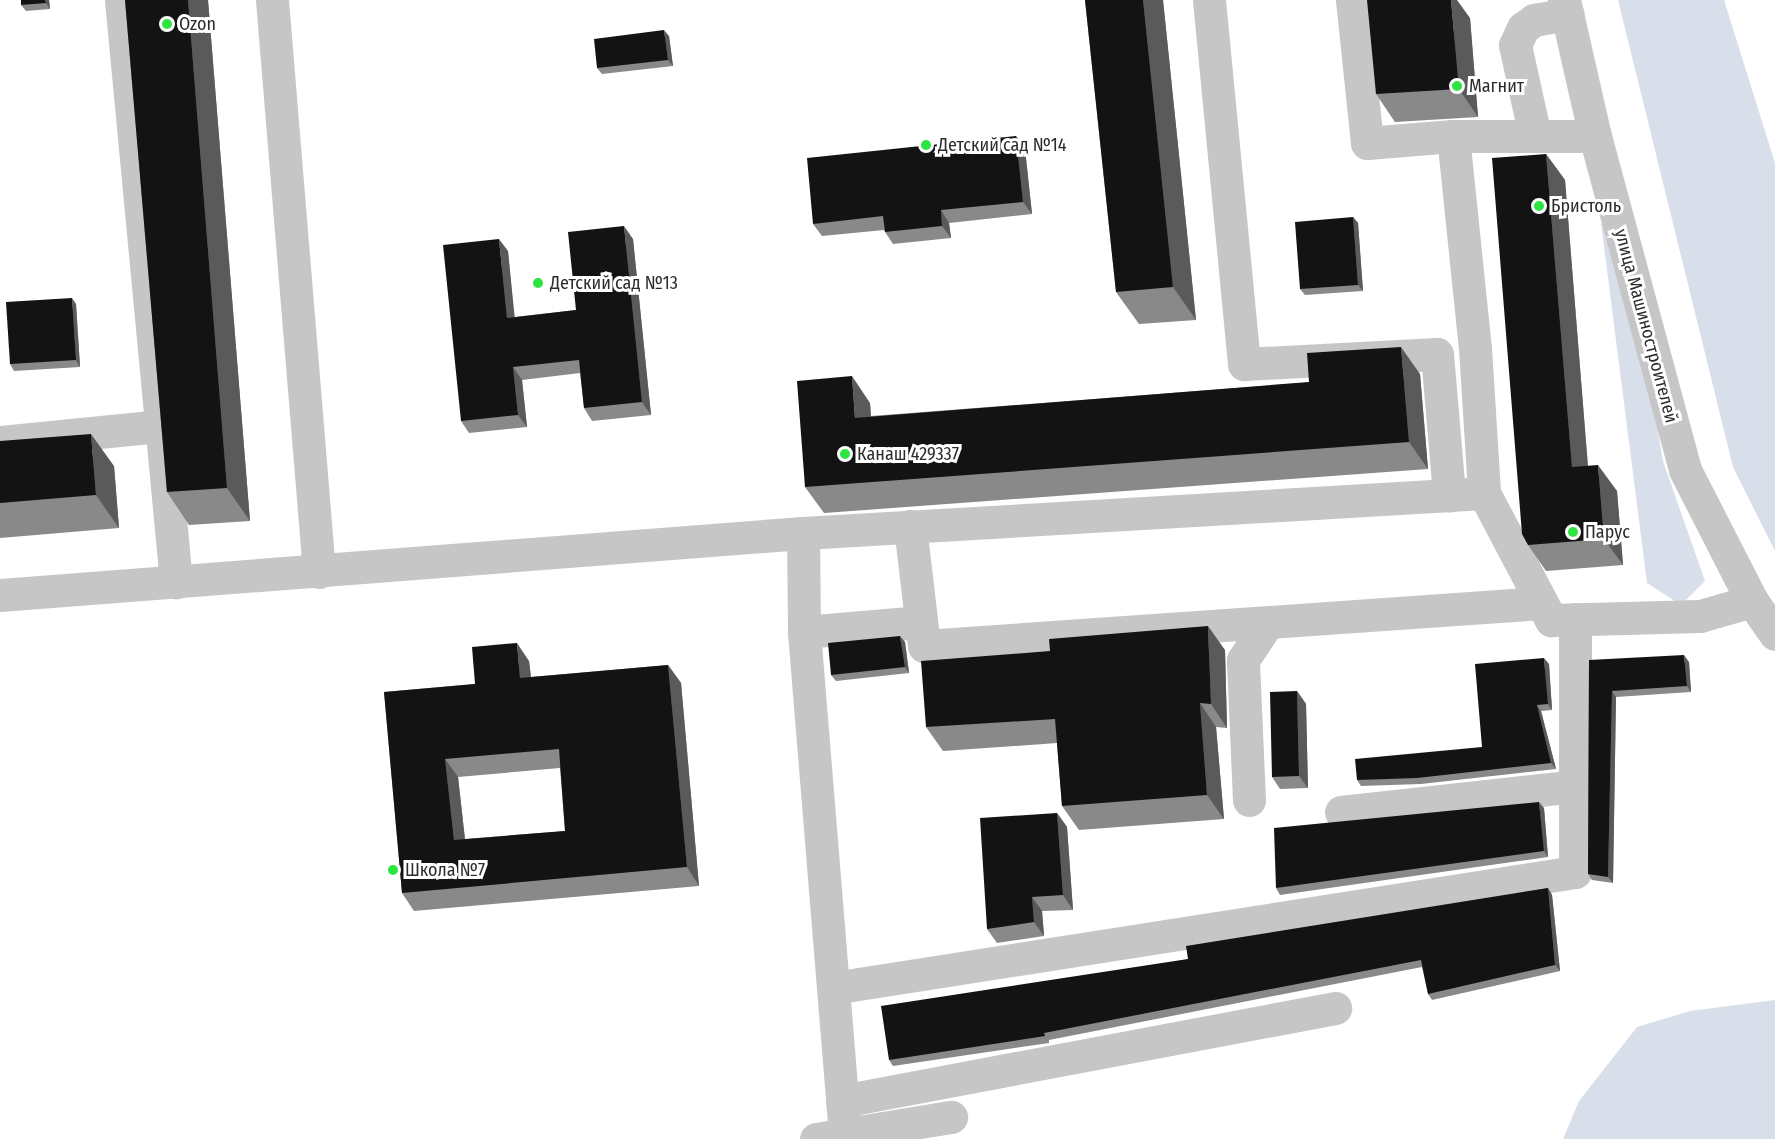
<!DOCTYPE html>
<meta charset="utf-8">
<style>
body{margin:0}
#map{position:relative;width:1775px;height:1139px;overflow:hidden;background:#fff;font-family:"Fira Sans Condensed",sans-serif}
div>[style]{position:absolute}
.green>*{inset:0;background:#d9dfea}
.minor>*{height:33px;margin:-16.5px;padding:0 16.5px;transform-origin:16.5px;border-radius:16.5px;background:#c6c6c6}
.wall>*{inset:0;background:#898989}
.shaded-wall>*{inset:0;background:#5a5a5a}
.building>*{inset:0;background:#131313}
.dots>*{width:16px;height:16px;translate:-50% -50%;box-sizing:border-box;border:3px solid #fff;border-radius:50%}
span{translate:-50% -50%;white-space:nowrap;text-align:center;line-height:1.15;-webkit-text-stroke:6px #fff;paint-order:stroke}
.poi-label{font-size:18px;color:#2c2c2c}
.left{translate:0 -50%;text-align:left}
.street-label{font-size:18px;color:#2c2c2c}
</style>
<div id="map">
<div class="green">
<i style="clip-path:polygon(1618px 0,1724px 0,1775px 163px,1775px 551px,1733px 467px)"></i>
<i style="clip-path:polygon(1601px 223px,1612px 227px,1649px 377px,1663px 461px,1705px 581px,1681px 605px,1647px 583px)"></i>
<i style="clip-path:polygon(1775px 1000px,1775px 1139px,1563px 1139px,1579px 1101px,1637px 1027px,1690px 1011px)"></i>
</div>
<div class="minor">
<i style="left:121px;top:0;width:585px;rotate:84.6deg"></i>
<i style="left:272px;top:0;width:574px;rotate:85.3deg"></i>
<i style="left:1209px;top:0;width:366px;rotate:84.5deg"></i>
<i style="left:1244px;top:364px;width:193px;rotate:-3deg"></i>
<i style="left:1437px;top:354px;width:142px;rotate:85.1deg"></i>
<i style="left:1352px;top:0;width:144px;rotate:84deg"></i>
<i style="left:1367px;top:143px;width:86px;rotate:-4.7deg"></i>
<i style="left:1453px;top:136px;width:142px"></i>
<i style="left:1564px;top:0;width:139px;rotate:77.2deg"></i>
<i style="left:1595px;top:136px;width:346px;rotate:74.9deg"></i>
<i style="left:1685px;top:470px;width:147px;rotate:62.9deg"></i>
<i style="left:1752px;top:601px;width:40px;rotate:55.1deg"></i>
<i style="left:1453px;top:136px;width:213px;rotate:84.1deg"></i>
<i style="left:1475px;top:348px;width:145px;rotate:86.4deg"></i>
<i style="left:1535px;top:136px;width:93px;rotate:-102.4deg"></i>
<i style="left:1515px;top:45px;width:19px;rotate:-65deg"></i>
<i style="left:1523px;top:28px;width:14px;rotate:-36deg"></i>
<i style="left:1534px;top:20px;width:34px;rotate:-10deg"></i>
<i style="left:0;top:442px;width:162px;rotate:-5.7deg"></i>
<i style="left:910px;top:526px;width:121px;rotate:83.3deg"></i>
<i style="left:924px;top:646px;width:619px;rotate:-3.98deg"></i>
<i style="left:803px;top:533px;width:99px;rotate:89.4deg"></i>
<i style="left:0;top:595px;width:805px;rotate:-4.42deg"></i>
<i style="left:803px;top:533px;width:682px;rotate:-3.36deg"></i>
<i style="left:1484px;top:493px;width:144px;rotate:62.2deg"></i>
<i style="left:1551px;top:620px;width:149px;rotate:-1.5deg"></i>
<i style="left:1700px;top:616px;width:54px;rotate:-16.1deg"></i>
<i style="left:1249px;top:800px;width:140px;rotate:-92.5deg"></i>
<i style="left:1243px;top:660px;width:45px;rotate:-56.7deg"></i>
<i style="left:1341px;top:812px;width:235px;rotate:-6.3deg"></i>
<i style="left:833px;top:988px;width:751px;rotate:-8.89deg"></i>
<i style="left:1575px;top:872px;width:253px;rotate:-90deg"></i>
<i style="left:842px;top:1101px;width:502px;rotate:-10.68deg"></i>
<i style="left:845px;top:1135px;width:505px;rotate:-94.66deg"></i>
<i style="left:804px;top:632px;width:117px;rotate:-4.9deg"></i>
<i style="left:816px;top:1139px;width:137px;rotate:-9.3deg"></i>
</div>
<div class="wall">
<i style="clip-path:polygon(49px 0,50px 9px,26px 11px,21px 5px)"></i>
<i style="clip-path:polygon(125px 0,208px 0,250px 521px,189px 525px,167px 492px)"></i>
<i style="clip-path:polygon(1085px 0,1163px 0,1196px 320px,1139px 324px,1116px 292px)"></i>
<i style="clip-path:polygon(1470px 18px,1478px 117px,1395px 122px,1376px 94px)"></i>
<i style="clip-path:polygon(669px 36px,673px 66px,602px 74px,597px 68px)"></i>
<i style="clip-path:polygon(1016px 136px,1025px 149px,1032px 214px,949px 223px,951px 238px,893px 244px,885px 232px,884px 230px,822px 236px,813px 224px)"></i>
<i style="clip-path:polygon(1546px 154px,1565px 180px,1588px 466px,1617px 491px,1623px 565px,1546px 571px,1528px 545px)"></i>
<i style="clip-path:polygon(1353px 217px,1358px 223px,1363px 291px,1305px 295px,1300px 289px)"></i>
<i style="clip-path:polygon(633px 239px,651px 415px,592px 421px,584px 408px,580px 373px,522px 380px,527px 427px,469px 433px,461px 421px,508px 251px,514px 317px,576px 310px)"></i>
<i style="clip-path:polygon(76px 304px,80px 367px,14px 371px,10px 364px)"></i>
<i style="clip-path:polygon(1420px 374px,1428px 469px,824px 513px,805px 487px,870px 403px,871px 416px)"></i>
<i style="clip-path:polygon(0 441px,114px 466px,119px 528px,0 538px)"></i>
<i style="clip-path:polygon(905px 642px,909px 673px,836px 681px,831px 675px)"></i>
<i style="clip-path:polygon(1225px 650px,1227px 728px,1216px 727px,1224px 819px,1079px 830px,1062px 806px,1057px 743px,943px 751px,926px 727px)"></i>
<i style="clip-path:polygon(1589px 660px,1689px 662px,1691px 692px,1616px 697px,1613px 883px,1592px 880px,1588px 874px)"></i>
<i style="clip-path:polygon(evenodd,529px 661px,531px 677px,668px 665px,681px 683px,699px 886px,414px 911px,402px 893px,384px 692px,475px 684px,529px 661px,560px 768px,565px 831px,465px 839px,458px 777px,560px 768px)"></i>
<i style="clip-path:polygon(1549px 664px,1552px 710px,1541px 711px,1556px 769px,1421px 784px,1361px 786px,1357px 780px,1482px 747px)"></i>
<i style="clip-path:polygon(1297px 691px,1306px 704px,1308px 788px,1280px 789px,1272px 777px)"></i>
<i style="clip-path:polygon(1544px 808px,1548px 857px,1280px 895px,1276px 888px)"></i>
<i style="clip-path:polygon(1057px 813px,1067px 827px,1073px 910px,1042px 911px,1044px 936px,997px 943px,987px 929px)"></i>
<i style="clip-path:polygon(1548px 888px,1552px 895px,1560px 971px,1432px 1000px,1428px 994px,1422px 967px,1049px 1040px,1049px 1043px,893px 1066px,889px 1060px,1188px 959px)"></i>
</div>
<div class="shaded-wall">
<i style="clip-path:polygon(45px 0,49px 0,50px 9px,46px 3px)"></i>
<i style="clip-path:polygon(188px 0,208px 0,250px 521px,227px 488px)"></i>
<i style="clip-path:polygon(1143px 0,1163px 0,1196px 320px,1173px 287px)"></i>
<i style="clip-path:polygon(1451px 0,1457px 0,1470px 18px,1478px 117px,1459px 89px)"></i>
<i style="clip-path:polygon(664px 30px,669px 36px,673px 66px,668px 60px)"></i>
<i style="clip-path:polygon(1016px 136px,1025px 149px,1032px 214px,1023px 202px)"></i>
<i style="clip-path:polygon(1546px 154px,1565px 180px,1590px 493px,1572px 467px)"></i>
<i style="clip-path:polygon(941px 210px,949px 223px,951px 238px,942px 226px)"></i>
<i style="clip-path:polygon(1353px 217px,1358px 223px,1363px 291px,1358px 285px)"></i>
<i style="clip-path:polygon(624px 226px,633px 239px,651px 415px,642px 402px)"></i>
<i style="clip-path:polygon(499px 239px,508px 251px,516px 330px,507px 318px)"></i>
<i style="clip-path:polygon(72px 298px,76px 304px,80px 367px,76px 360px)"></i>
<i style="clip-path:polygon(1401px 347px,1420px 374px,1428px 469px,1409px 442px)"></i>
<i style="clip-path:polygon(513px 367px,522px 380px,527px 427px,518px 415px)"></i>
<i style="clip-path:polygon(852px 376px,870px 403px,873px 444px,855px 418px)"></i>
<i style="clip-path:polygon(91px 434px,114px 466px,119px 528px,96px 495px)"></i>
<i style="clip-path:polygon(1598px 465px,1617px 491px,1623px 565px,1604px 539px)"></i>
<i style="clip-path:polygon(1208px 626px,1225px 650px,1227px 728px,1211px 704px)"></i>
<i style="clip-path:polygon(900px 636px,905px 642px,909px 673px,905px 667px)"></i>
<i style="clip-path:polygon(517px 643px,529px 661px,533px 696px,520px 678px)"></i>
<i style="clip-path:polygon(1684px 655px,1689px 662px,1691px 692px,1687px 686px)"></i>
<i style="clip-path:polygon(1544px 658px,1549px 664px,1552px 710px,1548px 704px)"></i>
<i style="clip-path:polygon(668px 665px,681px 683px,699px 886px,687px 867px)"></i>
<i style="clip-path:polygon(1297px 691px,1306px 704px,1308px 788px,1299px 776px)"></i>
<i style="clip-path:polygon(1612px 691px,1616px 697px,1613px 883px,1608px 877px)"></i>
<i style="clip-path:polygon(1200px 703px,1216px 727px,1224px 819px,1207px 795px)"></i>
<i style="clip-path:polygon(1537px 705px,1541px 711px,1556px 769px,1551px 763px)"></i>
<i style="clip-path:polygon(445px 759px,458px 777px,467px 858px,454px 840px)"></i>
<i style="clip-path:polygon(1539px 802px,1544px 808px,1548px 857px,1544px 851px)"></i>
<i style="clip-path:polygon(1057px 813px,1067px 827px,1073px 910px,1063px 895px)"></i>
<i style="clip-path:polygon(1548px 888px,1552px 895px,1560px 971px,1555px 965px)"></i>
<i style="clip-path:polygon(1032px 897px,1042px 911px,1044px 936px,1034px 922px)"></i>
</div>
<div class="building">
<i style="clip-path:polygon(21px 0,45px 0,46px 3px,21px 5px)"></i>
<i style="clip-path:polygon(125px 0,188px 0,227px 488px,167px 492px)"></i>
<i style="clip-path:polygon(1085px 0,1143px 0,1173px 287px,1116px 292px)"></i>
<i style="clip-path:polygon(1367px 0,1451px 0,1459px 89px,1376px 94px)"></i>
<i style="clip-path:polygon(664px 30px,668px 60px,597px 68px,594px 39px)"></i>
<i style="clip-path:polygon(1016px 136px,1023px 202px,941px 210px,942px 226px,885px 232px,883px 216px,813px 224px,807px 158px)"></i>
<i style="clip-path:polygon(1546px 154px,1572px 467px,1598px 465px,1604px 539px,1528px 545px,1522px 534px,1492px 158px)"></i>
<i style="clip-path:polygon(1353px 217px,1358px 285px,1300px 289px,1295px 222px)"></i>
<i style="clip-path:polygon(624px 226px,642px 402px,584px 408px,579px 360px,513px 367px,518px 415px,461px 421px,443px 245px,499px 239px,507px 318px,576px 310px,568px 232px)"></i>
<i style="clip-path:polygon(72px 298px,76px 360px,10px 364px,6px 302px)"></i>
<i style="clip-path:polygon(1401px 347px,1409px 442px,805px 487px,797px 381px,852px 376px,855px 418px,1309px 382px,1307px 353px)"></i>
<i style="clip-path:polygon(91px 434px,96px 495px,0 503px,0 441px)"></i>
<i style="clip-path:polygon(1208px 626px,1211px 704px,1200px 703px,1207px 795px,1062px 806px,1055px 719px,926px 727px,921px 661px,1050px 651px,1049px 639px)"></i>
<i style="clip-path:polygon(900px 636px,905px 667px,831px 675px,828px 643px)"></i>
<i style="clip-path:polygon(evenodd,517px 643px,520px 678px,668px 665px,687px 867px,402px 893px,384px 692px,475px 684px,472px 647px,517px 643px,559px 749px,565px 831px,454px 840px,445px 759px,559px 749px)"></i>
<i style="clip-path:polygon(1684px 655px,1687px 686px,1612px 691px,1608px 877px,1588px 874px,1589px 660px)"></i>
<i style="clip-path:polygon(1544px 658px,1548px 704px,1537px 705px,1551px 763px,1417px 778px,1357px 780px,1355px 759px,1482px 747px,1475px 664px)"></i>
<i style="clip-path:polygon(1297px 691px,1299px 776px,1272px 777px,1270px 692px)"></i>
<i style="clip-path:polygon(1539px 802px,1544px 851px,1276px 888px,1274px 828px)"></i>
<i style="clip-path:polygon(1057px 813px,1063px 895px,1032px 897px,1034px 922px,987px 929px,980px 818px)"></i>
<i style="clip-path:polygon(1548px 888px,1555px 965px,1428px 994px,1421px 960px,1044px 1033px,1045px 1036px,889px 1060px,881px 1006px,1188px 959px,1186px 946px)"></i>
</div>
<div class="dots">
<i style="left:167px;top:24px;background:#2ce541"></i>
<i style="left:1457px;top:86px;background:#2ce541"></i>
<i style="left:926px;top:145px;background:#2ce541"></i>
<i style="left:1539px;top:206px;background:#2ce541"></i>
<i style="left:538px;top:283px;background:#2ce541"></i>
<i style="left:845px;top:454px;background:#2ce541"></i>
<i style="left:1573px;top:532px;background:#2ce541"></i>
<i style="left:393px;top:870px;background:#2ce541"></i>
</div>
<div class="poi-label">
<span class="left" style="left:179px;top:24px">Ozon</span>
<span class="left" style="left:1469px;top:86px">Магнит</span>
<span class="left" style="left:938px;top:145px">Детский сад №14</span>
<span class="left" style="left:1551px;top:206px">Бристоль</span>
<span class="left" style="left:550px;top:283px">Детский сад №13</span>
<span class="left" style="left:857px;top:454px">Канаш 429337</span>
<span class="left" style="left:1585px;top:532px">Парус</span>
<span class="left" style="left:405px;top:870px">Школа №7</span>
</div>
<div class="street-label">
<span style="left:1646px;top:326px;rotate:75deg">улица Машиностроителей</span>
</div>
</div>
